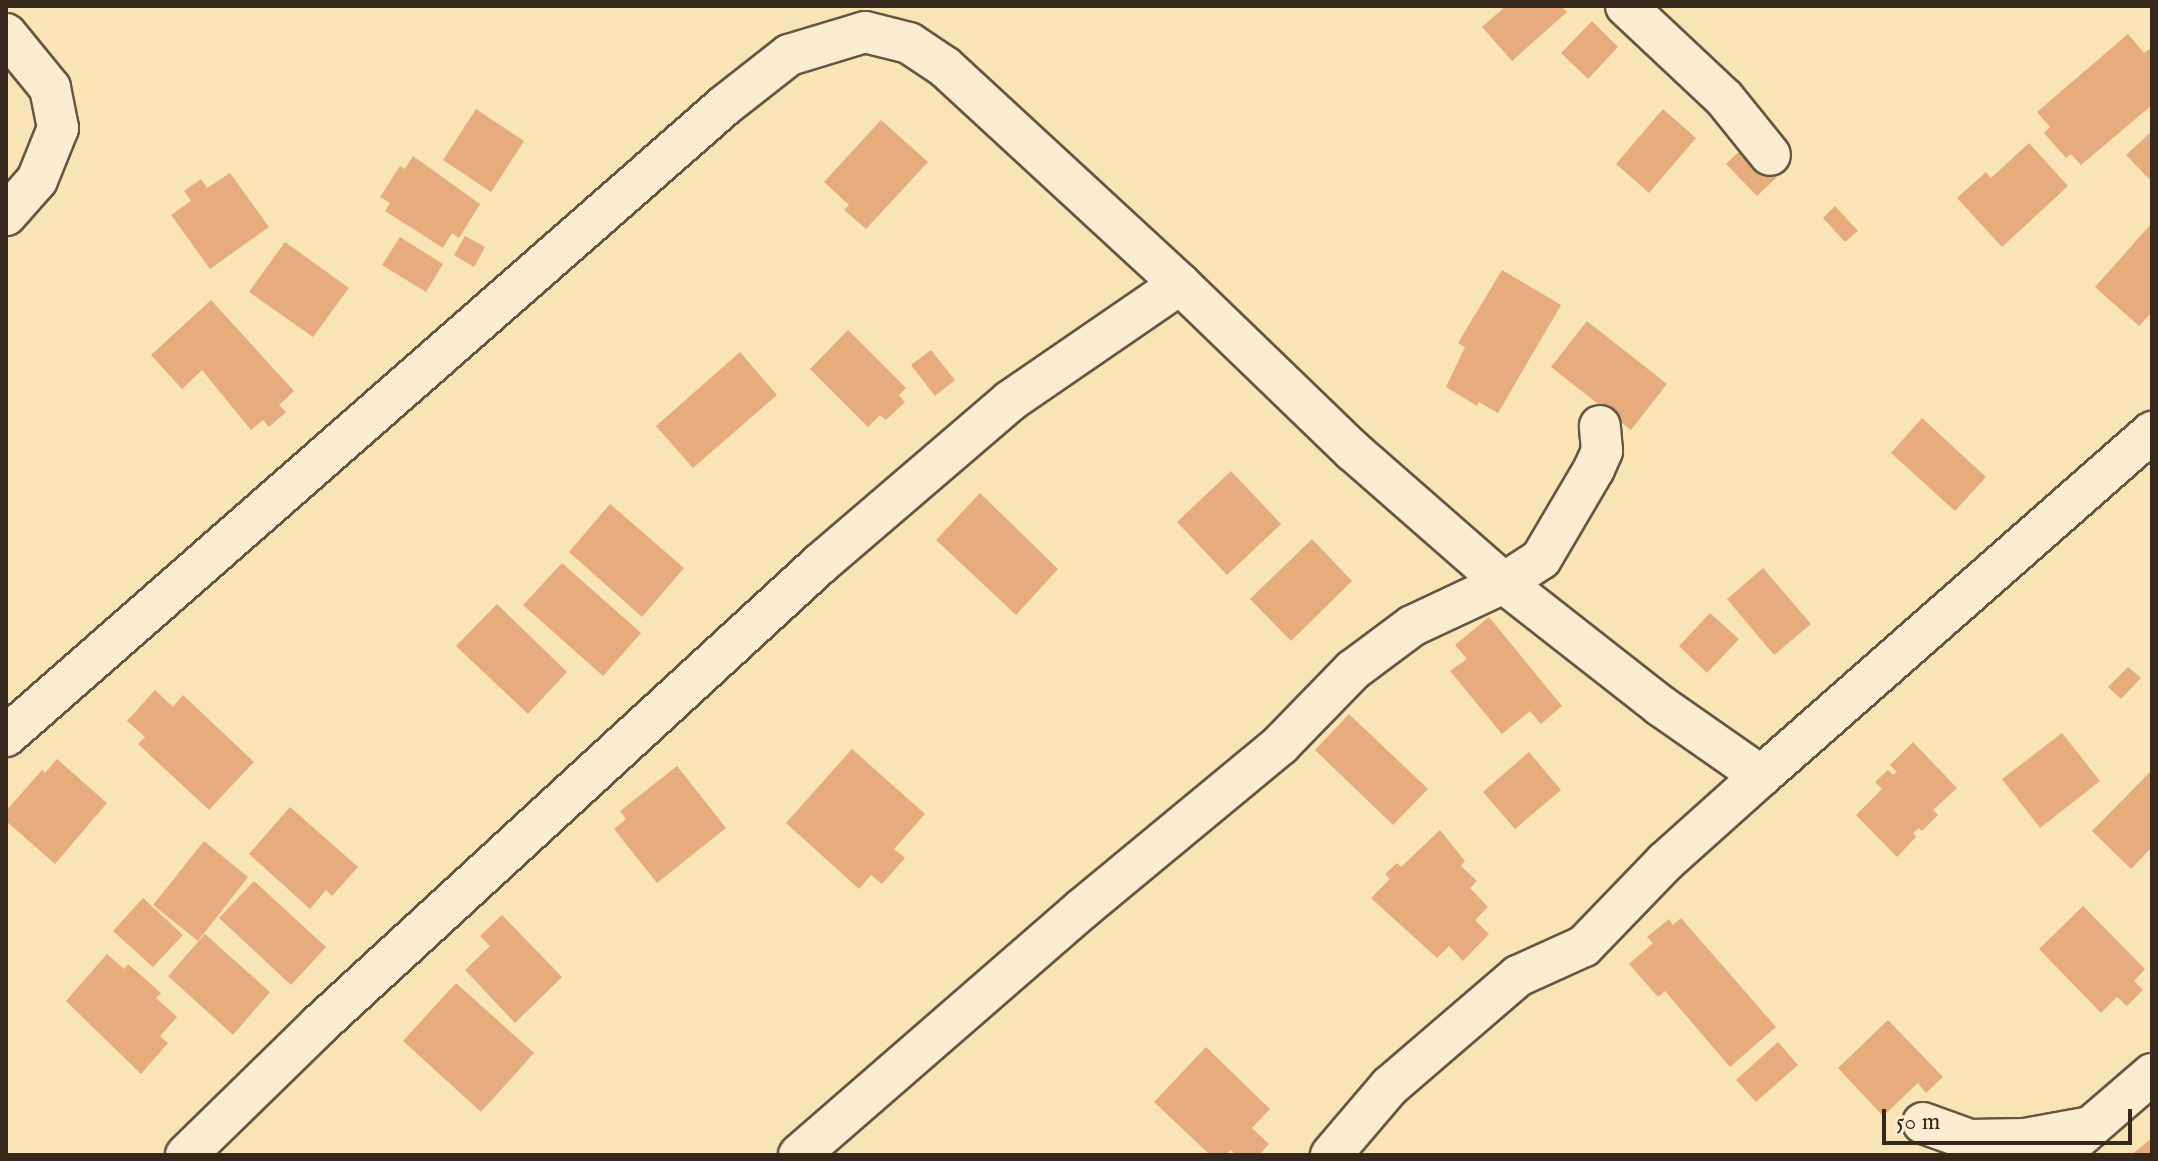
<!DOCTYPE html>
<style>
body{margin:0}
#map{position:relative;width:2158px;height:1161px;overflow:hidden;background:#f8e4b5;font-family:"IM FELL English",serif}
div>[style]{position:absolute}
.building>*{inset:0;background:#e6ac7d}
.roads{filter:drop-shadow(2px 0 #665642) drop-shadow(-2px 0 #665642) drop-shadow(0 2px #665642) drop-shadow(0 -2px #665642)}
.street>*{height:40px;margin:-20px;padding:0 20px;transform-origin:20px;border-radius:20px;background:#faedcf}
span{translate:-50% -50%;white-space:nowrap;text-align:center;line-height:1.15;-webkit-text-stroke:6px #faedcf;paint-order:stroke}
.frame{position:absolute;inset:0;border:8px solid #36271c;pointer-events:none}
.scale{position:absolute;left:1882px;top:1109px;width:250px;height:36px;box-sizing:border-box;border:4px solid #36271c;border-top:0;padding-left:10px;font-size:24px;line-height:28px;white-space:nowrap;color:#36271c;-webkit-text-stroke:6px #faedcf;paint-order:stroke}
</style>
<div id="map">
<div class="building">
<i style="clip-path:polygon(1506px 6px,1561px 6px,1567px 12px,1512px 61px,1482px 27px)"></i>
<i style="clip-path:polygon(1592px 21px,1618px 47px,1588px 79px,1561px 53px)"></i>
<i style="clip-path:polygon(2128px 34px,2144px 53px,2152px 47px,2152px 105px,2081px 165px,2071px 154px,2066px 158px,2044px 133px,2050px 127px,2037px 112px)"></i>
<i style="clip-path:polygon(476px 109px,524px 141px,491px 192px,443px 160px)"></i>
<i style="clip-path:polygon(1663px 109px,1696px 138px,1649px 193px,1616px 164px)"></i>
<i style="clip-path:polygon(881px 120px,928px 162px,866px 229px,844px 210px,849px 205px,824px 182px)"></i>
<i style="clip-path:polygon(2152px 131px,2152px 182px,2126px 155px)"></i>
<i style="clip-path:polygon(2029px 143px,2068px 186px,2002px 247px,1957px 198px,1986px 172px,1991px 178px)"></i>
<i style="clip-path:polygon(1747px 144px,1778px 176px,1757px 196px,1726px 164px)"></i>
<i style="clip-path:polygon(413px 156px,480px 204px,459px 238px,452px 233px,443px 248px,385px 211px,390px 203px,380px 197px,400px 166px,405px 169px)"></i>
<i style="clip-path:polygon(230px 173px,269px 227px,210px 269px,171px 215px,191px 201px,184px 191px,201px 179px,207px 188px)"></i>
<i style="clip-path:polygon(1835px 206px,1858px 231px,1845px 242px,1823px 218px)"></i>
<i style="clip-path:polygon(2152px 223px,2152px 312px,2139px 326px,2095px 287px)"></i>
<i style="clip-path:polygon(465px 236px,485px 247px,474px 267px,454px 255px)"></i>
<i style="clip-path:polygon(400px 237px,443px 264px,426px 292px,382px 265px)"></i>
<i style="clip-path:polygon(285px 242px,349px 288px,313px 337px,249px 292px)"></i>
<i style="clip-path:polygon(1502px 270px,1561px 305px,1498px 413px,1479px 402px,1477px 406px,1446px 387px,1465px 347px,1458px 343px)"></i>
<i style="clip-path:polygon(211px 300px,294px 391px,279px 405px,286px 412px,269px 427px,263px 420px,251px 430px,202px 370px,182px 389px,151px 355px)"></i>
<i style="clip-path:polygon(1587px 321px,1667px 384px,1631px 430px,1551px 367px)"></i>
<i style="clip-path:polygon(848px 330px,906px 388px,899px 395px,905px 402px,886px 420px,880px 415px,868px 427px,810px 369px)"></i>
<i style="clip-path:polygon(931px 350px,955px 380px,935px 396px,911px 365px)"></i>
<i style="clip-path:polygon(740px 352px,777px 395px,693px 468px,656px 426px)"></i>
<i style="clip-path:polygon(1922px 418px,1986px 477px,1955px 511px,1891px 453px)"></i>
<i style="clip-path:polygon(1231px 471px,1281px 524px,1227px 575px,1177px 522px)"></i>
<i style="clip-path:polygon(980px 493px,1058px 569px,1016px 615px,936px 540px)"></i>
<i style="clip-path:polygon(610px 504px,684px 568px,642px 617px,569px 552px)"></i>
<i style="clip-path:polygon(1312px 539px,1352px 581px,1291px 641px,1250px 599px)"></i>
<i style="clip-path:polygon(562px 563px,641px 633px,603px 676px,523px 605px)"></i>
<i style="clip-path:polygon(1763px 568px,1811px 624px,1774px 655px,1727px 599px)"></i>
<i style="clip-path:polygon(497px 604px,567px 672px,528px 714px,456px 646px)"></i>
<i style="clip-path:polygon(1710px 613px,1739px 639px,1707px 673px,1679px 646px)"></i>
<i style="clip-path:polygon(1489px 617px,1562px 706px,1541px 724px,1530px 711px,1502px 734px,1450px 671px,1467px 659px,1455px 645px)"></i>
<i style="clip-path:polygon(2128px 667px,2141px 678px,2121px 699px,2108px 687px)"></i>
<i style="clip-path:polygon(155px 690px,173px 707px,183px 695px,254px 762px,209px 810px,138px 744px,145px 737px,127px 721px)"></i>
<i style="clip-path:polygon(1349px 714px,1428px 789px,1393px 825px,1315px 750px)"></i>
<i style="clip-path:polygon(2062px 733px,2100px 781px,2040px 828px,2002px 779px)"></i>
<i style="clip-path:polygon(1913px 742px,1957px 788px,1933px 810px,1938px 815px,1922px 831px,1919px 828px,1913px 833px,1916px 837px,1897px 857px,1856px 815px,1882px 789px,1875px 782px,1888px 770px,1893px 775px,1897px 772px,1890px 765px)"></i>
<i style="clip-path:polygon(852px 749px,925px 814px,894px 849px,905px 858px,882px 884px,871px 875px,859px 889px,786px 823px)"></i>
<i style="clip-path:polygon(1529px 752px,1561px 790px,1515px 829px,1483px 792px)"></i>
<i style="clip-path:polygon(57px 759px,107px 803px,55px 864px,6px 821px,6px 811px,42px 770px,45px 773px)"></i>
<i style="clip-path:polygon(677px 766px,726px 828px,657px 883px,614px 829px,626px 819px,620px 811px)"></i>
<i style="clip-path:polygon(2152px 770px,2152px 847px,2131px 869px,2092px 831px)"></i>
<i style="clip-path:polygon(290px 807px,358px 867px,332px 896px,326px 890px,310px 909px,249px 854px)"></i>
<i style="clip-path:polygon(1440px 830px,1465px 861px,1461px 866px,1477px 881px,1470px 888px,1488px 907px,1475px 920px,1489px 934px,1463px 961px,1449px 946px,1437px 958px,1371px 898px,1390px 879px,1385px 874px,1397px 863px,1401px 867px)"></i>
<i style="clip-path:polygon(204px 841px,248px 877px,198px 941px,153px 905px)"></i>
<i style="clip-path:polygon(254px 881px,326px 947px,291px 985px,219px 918px)"></i>
<i style="clip-path:polygon(143px 898px,183px 935px,153px 967px,113px 931px)"></i>
<i style="clip-path:polygon(2083px 906px,2145px 969px,2134px 981px,2143px 990px,2127px 1006px,2117px 997px,2101px 1013px,2039px 949px)"></i>
<i style="clip-path:polygon(502px 915px,562px 977px,515px 1023px,465px 970px,490px 946px,480px 936px)"></i>
<i style="clip-path:polygon(1681px 918px,1776px 1027px,1730px 1067px,1665px 991px,1658px 997px,1629px 964px,1653px 943px,1647px 937px,1669px 919px,1673px 925px)"></i>
<i style="clip-path:polygon(205px 934px,270px 992px,233px 1035px,168px 976px)"></i>
<i style="clip-path:polygon(107px 954px,124px 969px,128px 964px,161px 993px,156px 998px,177px 1017px,160px 1036px,168px 1043px,141px 1074px,66px 1001px)"></i>
<i style="clip-path:polygon(456px 983px,534px 1053px,481px 1112px,403px 1041px)"></i>
<i style="clip-path:polygon(1888px 1020px,1943px 1077px,1926px 1093px,1918px 1083px,1883px 1116px,1838px 1068px)"></i>
<i style="clip-path:polygon(1778px 1042px,1798px 1065px,1756px 1102px,1736px 1080px)"></i>
<i style="clip-path:polygon(1206px 1047px,1270px 1109px,1252px 1128px,1269px 1144px,1259px 1155px,1236px 1155px,1231px 1150px,1226px 1155px,1210px 1155px,1154px 1102px)"></i>
<i style="clip-path:polygon(2152px 1138px,2152px 1155px,2131px 1155px)"></i>
</div>
<div class="roads">
<div class="street">
<i style="left:1626px;top:6px;width:134px;rotate:43.2deg"></i>
<i style="left:1724px;top:98px;width:73px;rotate:51.1deg"></i>
<i style="left:6px;top:34px;width:70px;rotate:50.8deg"></i>
<i style="left:50px;top:88px;width:41px;rotate:78.7deg"></i>
<i style="left:58px;top:128px;width:56px;rotate:112deg"></i>
<i style="left:37px;top:180px;width:47px;rotate:131.5deg"></i>
<i style="left:6px;top:736px;width:955px;rotate:-41.26deg"></i>
<i style="left:724px;top:106px;width:83px;rotate:-38.1deg"></i>
<i style="left:789px;top:55px;width:79px;rotate:-16.8deg"></i>
<i style="left:865px;top:32px;width:45px;rotate:14deg"></i>
<i style="left:909px;top:43px;width:43px;rotate:33.7deg"></i>
<i style="left:945px;top:67px;width:320px;rotate:42.7deg"></i>
<i style="left:1180px;top:284px;width:240px;rotate:44deg"></i>
<i style="left:1353px;top:451px;width:201px;rotate:41.2deg"></i>
<i style="left:1504px;top:583px;width:199px;rotate:38.1deg"></i>
<i style="left:1661px;top:706px;width:122px;rotate:35deg"></i>
<i style="left:1761px;top:776px;width:521px;rotate:-41.34deg"></i>
<i style="left:1923px;top:1123px;width:50px;rotate:19.9deg"></i>
<i style="left:1970px;top:1140px;width:55px;rotate:-1deg"></i>
<i style="left:2025px;top:1139px;width:67px;rotate:-10.3deg"></i>
<i style="left:2071px;top:1144px;width:107px;rotate:-40.8deg"></i>
<i style="left:186px;top:1155px;width:186px;rotate:-44.3deg"></i>
<i style="left:319px;top:1025px;width:681px;rotate:-42.62deg"></i>
<i style="left:820px;top:564px;width:250px;rotate:-40.6deg"></i>
<i style="left:1010px;top:401px;width:206px;rotate:-34.5deg"></i>
<i style="left:799px;top:1155px;width:375px;rotate:-41deg"></i>
<i style="left:1082px;top:909px;width:257px;rotate:-39.6deg"></i>
<i style="left:1280px;top:745px;width:105px;rotate:-45.8deg"></i>
<i style="left:1353px;top:670px;width:74px;rotate:-36.7deg"></i>
<i style="left:1412px;top:626px;width:102px;rotate:-25.1deg"></i>
<i style="left:1504px;top:583px;width:44px;rotate:-33deg"></i>
<i style="left:1541px;top:559px;width:104px;rotate:-59.5deg"></i>
<i style="left:1594px;top:469px;width:20px;rotate:-66deg"></i>
<i style="left:1602px;top:451px;width:25px;rotate:-95deg"></i>
<i style="left:1331px;top:1155px;width:91px;rotate:-49.5deg"></i>
<i style="left:1390px;top:1086px;width:169px;rotate:-40.7deg"></i>
<i style="left:1518px;top:976px;width:72px;rotate:-24.4deg"></i>
<i style="left:1584px;top:946px;width:117px;rotate:-46deg"></i>
<i style="left:1665px;top:862px;width:129px;rotate:-41.9deg"></i>
</div>
</div>
<div class="frame"></div>
<div class="scale">50 m</div>
</div>
